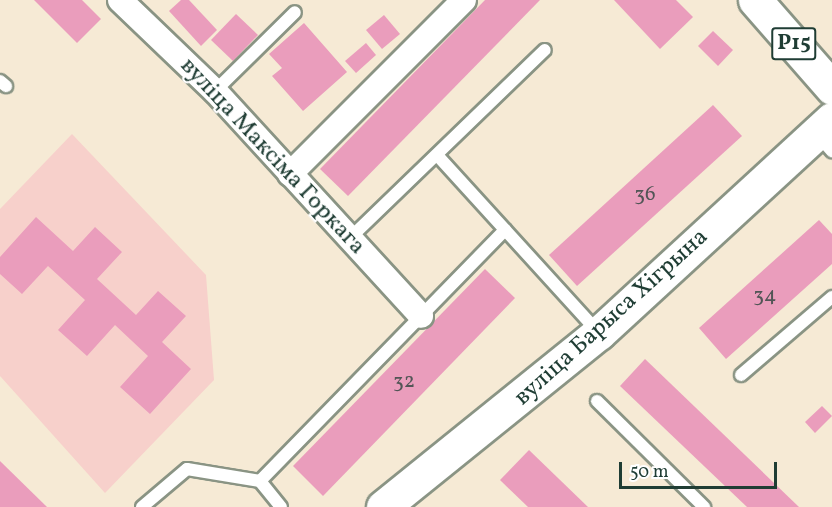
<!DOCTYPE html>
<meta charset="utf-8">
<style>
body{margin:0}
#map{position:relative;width:832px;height:507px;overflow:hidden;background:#f6ead5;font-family:Vollkorn,serif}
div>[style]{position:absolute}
.built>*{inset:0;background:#f7d0cb}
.building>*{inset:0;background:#ea9dbc}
.roads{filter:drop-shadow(2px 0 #8a9484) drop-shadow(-2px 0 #8a9484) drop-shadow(0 2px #8a9484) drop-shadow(0 -2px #8a9484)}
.lane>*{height:12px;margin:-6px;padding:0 6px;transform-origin:6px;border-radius:6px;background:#fff}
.street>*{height:24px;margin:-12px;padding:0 12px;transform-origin:12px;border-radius:12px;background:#fff}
.secondary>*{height:33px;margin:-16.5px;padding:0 16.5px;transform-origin:16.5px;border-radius:16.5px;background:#fff}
.primary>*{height:33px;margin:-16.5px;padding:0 16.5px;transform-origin:16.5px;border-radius:16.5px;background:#fff}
span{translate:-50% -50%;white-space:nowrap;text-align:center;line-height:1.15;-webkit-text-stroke:4.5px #fff;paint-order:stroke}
.number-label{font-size:21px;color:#525556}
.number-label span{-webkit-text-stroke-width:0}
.shield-label span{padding:2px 4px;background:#fff;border:2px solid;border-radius:4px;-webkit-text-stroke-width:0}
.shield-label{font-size:22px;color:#1f3d34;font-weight:700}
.street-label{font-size:24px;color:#1f3d34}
.scale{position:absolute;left:619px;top:462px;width:158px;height:27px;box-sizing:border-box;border:3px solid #1f3d34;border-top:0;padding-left:8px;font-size:18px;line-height:21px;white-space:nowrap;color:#1f3d34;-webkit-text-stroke:4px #fff;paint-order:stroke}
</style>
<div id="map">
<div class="built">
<i style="clip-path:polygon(72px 134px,206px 275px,214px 380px,105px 493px,0 376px,0 209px)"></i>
</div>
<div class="building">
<i style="clip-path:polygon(34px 0,82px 0,101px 19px,77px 43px)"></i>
<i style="clip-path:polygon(181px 0,189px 0,217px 30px,201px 46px,169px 11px)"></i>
<i style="clip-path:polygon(485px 0,540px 0,348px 196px,320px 169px)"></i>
<i style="clip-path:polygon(614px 0,676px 0,693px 17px,660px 49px)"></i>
<i style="clip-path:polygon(236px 14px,258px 35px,233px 61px,211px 40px)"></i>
<i style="clip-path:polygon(384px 15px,400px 34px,382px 49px,366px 30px)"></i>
<i style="clip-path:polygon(304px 23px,347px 72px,303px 111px,272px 76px,282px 68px,269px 54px)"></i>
<i style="clip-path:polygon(713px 31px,733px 50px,718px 66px,698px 46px)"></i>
<i style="clip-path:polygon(366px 43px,376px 55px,356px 73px,345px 61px)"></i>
<i style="clip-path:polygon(713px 105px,742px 136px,577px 286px,549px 255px)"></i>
<i style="clip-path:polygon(36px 217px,73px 251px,95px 227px,122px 252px,97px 279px,136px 315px,158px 291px,186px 316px,162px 342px,191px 369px,150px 414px,120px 387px,148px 356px,115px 325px,87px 356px,58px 330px,85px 300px,48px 266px,22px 294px,0 274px,0 257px)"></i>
<i style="clip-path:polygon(819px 220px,832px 234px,832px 264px,726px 359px,699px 328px)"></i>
<i style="clip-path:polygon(485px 269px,515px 298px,323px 496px,293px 466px)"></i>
<i style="clip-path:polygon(645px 359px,799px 507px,747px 507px,620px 386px)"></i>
<i style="clip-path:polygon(822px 406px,832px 416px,815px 433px,805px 422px)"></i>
<i style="clip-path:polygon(529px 450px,588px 507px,528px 507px,500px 480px)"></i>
<i style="clip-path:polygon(0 461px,47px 507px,0 507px)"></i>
</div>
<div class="roads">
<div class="lane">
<i style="left:0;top:81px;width:8px;rotate:40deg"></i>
<i style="left:215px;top:91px;width:112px;rotate:-44.6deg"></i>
<i style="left:817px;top:134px;width:23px;rotate:49deg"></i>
<i style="left:437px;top:155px;width:239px;rotate:47.7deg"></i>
<i style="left:349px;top:239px;width:272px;rotate:-44deg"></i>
<i style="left:741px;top:375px;width:120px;rotate:-40.6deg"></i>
<i style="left:597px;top:401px;width:151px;rotate:44.7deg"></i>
<i style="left:142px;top:507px;width:59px;rotate:-40.2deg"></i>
<i style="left:187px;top:469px;width:74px;rotate:9.3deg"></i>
<i style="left:281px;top:507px;width:33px;rotate:-129deg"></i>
<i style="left:260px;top:481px;width:351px;rotate:-45.7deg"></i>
</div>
<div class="street">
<i style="left:120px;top:0;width:132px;rotate:43.8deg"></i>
<i style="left:215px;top:91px;width:305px;rotate:47.5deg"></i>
<i style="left:290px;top:174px;width:246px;rotate:-45deg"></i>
</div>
<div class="secondary">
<i style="left:383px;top:507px;width:277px;rotate:-38.9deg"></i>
<i style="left:599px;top:333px;width:316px;rotate:-42.6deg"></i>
</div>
<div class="primary">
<i style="left:755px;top:0;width:117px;rotate:48.8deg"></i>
</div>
</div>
<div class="number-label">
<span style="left:645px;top:195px">36</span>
<span style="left:765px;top:296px">34</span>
<span style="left:404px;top:382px">32</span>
</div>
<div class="shield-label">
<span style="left:794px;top:44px">Р15</span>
</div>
<div class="street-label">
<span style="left:272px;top:157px;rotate:47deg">вуліца Максіма Горкага</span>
<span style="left:612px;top:318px;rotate:-42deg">вуліца Барыса Хігрына</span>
</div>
<div class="scale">50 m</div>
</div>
